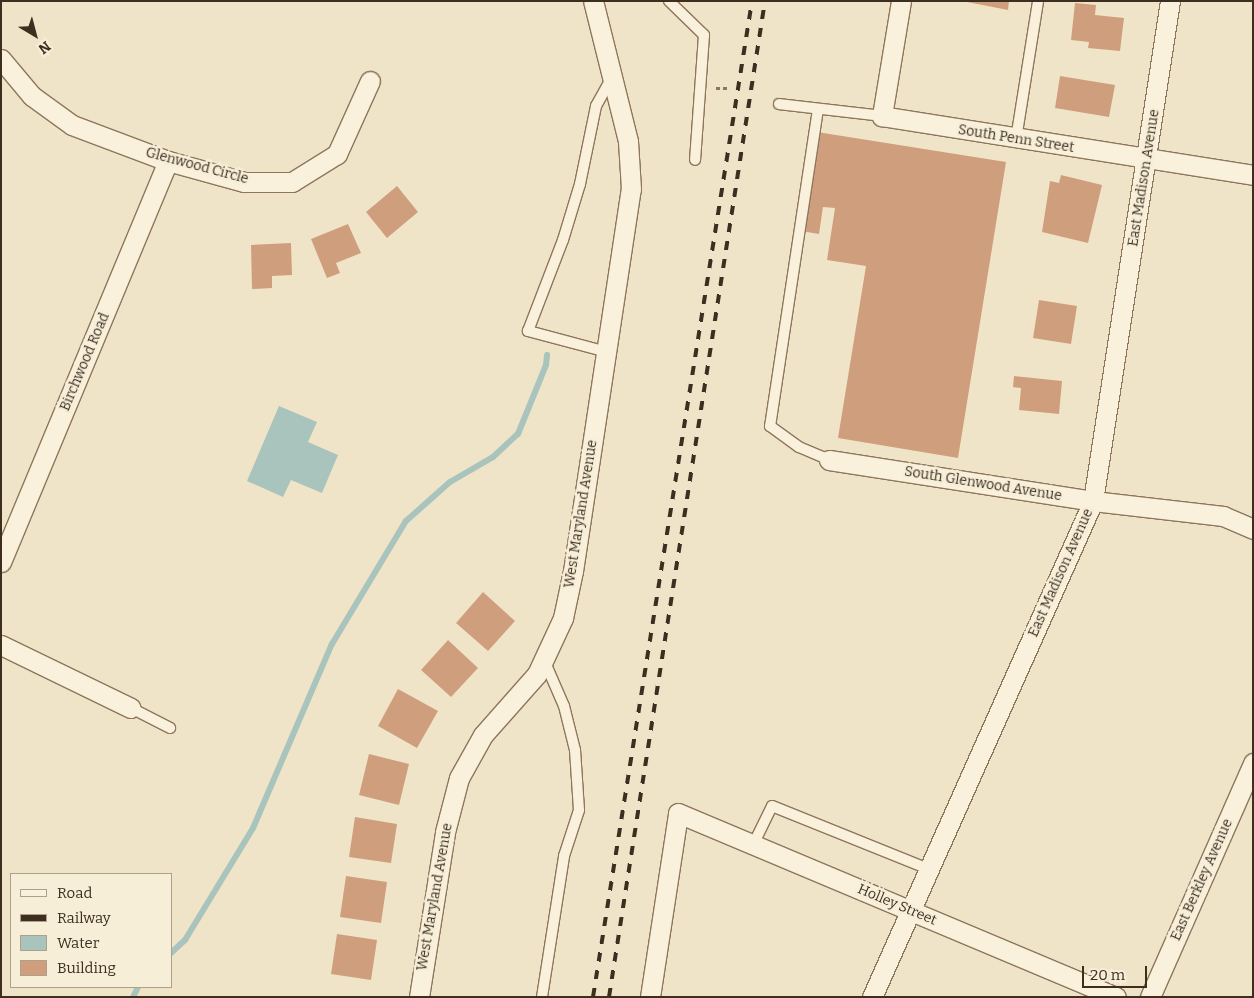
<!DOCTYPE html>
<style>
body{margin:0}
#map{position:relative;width:1254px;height:998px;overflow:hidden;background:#f0e4c8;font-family:Bitter,serif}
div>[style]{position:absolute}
.water>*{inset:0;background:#a9c4bc}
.stream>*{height:6px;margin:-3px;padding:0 3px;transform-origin:3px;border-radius:3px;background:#a9c4bc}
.building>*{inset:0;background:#cf9f7d}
.path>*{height:3px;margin-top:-1.5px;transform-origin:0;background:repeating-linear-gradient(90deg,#8d765c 0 4px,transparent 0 6.5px)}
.roads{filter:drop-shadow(1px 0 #8d765c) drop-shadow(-1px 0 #8d765c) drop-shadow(0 1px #8d765c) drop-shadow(0 -1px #8d765c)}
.lane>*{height:10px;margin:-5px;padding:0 5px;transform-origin:5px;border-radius:5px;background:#faf1dc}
.street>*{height:19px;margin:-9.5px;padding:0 9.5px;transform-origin:9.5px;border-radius:9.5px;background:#faf1dc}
.rail>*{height:4px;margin-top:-2px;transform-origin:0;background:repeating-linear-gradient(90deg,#3d2e20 0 9px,transparent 0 18px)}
span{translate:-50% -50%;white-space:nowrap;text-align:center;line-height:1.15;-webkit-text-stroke:4.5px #f7eed8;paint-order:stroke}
.street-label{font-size:14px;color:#3d2e20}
.frame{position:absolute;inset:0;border:2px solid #3d2e20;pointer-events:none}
.legend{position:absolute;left:10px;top:873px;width:162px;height:115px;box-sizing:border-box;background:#f7eed8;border:1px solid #ada18e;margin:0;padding:6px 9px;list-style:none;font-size:15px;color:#3d2e20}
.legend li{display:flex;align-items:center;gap:10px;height:25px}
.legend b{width:25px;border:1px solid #ada18e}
.north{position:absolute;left:10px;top:10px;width:50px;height:50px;-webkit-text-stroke:4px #f7eed8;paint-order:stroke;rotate:143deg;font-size:14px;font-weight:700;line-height:20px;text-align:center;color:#3d2e20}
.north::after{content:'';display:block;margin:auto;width:18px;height:22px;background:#3d2e20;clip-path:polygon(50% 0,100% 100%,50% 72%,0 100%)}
.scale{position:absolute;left:1082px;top:966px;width:65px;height:22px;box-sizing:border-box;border:2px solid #3d2e20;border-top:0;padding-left:6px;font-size:15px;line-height:18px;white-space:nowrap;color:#3d2e20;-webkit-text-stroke:4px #f7eed8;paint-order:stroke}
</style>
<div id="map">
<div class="water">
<i style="clip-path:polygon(279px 406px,317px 422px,308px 442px,338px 455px,322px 493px,291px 480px,283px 497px,247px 481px)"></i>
</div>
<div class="stream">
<i style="left:171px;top:953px;width:19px;rotate:-43deg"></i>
<i style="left:185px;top:940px;width:131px;rotate:-58.7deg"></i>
<i style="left:253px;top:828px;width:200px;rotate:-66.8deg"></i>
<i style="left:332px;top:644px;width:144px;rotate:-59deg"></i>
<i style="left:406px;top:521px;width:59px;rotate:-41.6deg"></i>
<i style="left:450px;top:482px;width:50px;rotate:-30.2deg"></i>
<i style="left:493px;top:457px;width:34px;rotate:-43deg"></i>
<i style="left:518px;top:434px;width:74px;rotate:-67.9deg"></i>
<i style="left:546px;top:365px;width:10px;rotate:-84deg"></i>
<i style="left:133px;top:997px;width:11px;rotate:-63deg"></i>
</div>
<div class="building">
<i style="clip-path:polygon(962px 1px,1009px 1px,1008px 10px)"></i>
<i style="clip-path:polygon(1075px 3px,1096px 5px,1095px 15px,1124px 18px,1120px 51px,1088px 48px,1089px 42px,1071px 40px)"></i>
<i style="clip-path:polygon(1060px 76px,1115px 85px,1109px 117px,1055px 108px)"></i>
<i style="clip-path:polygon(817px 132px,1006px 162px,958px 458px,838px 438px,866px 266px,827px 260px,835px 208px,823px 207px,819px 234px,801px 231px)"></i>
<i style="clip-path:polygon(1061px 175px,1102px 185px,1088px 243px,1042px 232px,1050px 181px,1059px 183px)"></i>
<i style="clip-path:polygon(397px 186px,418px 212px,387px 238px,366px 212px)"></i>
<i style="clip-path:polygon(348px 224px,361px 253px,336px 263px,340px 273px,327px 278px,311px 239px)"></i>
<i style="clip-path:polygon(291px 243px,292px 275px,272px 276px,272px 288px,252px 289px,251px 245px)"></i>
<i style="clip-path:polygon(1039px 300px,1077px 306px,1071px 344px,1033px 338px)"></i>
<i style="clip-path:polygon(1014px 376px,1062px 381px,1059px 414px,1019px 410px,1021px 388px,1013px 387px)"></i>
<i style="clip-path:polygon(483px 592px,515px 621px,488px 651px,456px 623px)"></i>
<i style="clip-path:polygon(448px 640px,478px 668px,451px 697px,421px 670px)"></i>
<i style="clip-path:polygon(398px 689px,438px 711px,417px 748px,378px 726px)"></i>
<i style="clip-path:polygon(369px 754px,409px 764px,399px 805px,359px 795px)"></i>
<i style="clip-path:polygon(355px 817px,397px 824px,391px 863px,349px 857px)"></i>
<i style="clip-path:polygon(346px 876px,387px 882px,381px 923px,340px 917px)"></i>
<i style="clip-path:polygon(337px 934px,377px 940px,371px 980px,331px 974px)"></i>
</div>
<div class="path">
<i style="left:716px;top:88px;width:11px"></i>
</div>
<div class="roads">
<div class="lane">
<i style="left:669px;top:1px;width:49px;rotate:44.2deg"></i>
<i style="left:704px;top:35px;width:125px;rotate:94.1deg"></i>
<i style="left:779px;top:104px;width:104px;rotate:6.6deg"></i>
<i style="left:818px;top:109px;width:321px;rotate:98.6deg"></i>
<i style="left:770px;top:426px;width:36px;rotate:36deg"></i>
<i style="left:799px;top:447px;width:33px;rotate:23deg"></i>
<i style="left:1016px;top:139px;width:140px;rotate:-80.9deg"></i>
<i style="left:607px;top:352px;width:82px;rotate:-165.1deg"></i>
<i style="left:528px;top:331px;width:97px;rotate:-69deg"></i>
<i style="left:563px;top:240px;width:59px;rotate:-73.1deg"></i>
<i style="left:580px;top:184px;width:80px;rotate:-78.4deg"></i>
<i style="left:596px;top:106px;width:31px;rotate:-61deg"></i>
<i style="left:131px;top:708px;width:44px;rotate:27.1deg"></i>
<i style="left:753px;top:845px;width:43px;rotate:-64deg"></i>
<i style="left:772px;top:806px;width:169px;rotate:21.9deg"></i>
<i style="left:542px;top:997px;width:143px;rotate:-81.1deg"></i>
<i style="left:564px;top:856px;width:48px;rotate:-71.9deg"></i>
<i style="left:579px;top:810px;width:60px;rotate:-93.8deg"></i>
<i style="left:575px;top:750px;width:45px;rotate:-104deg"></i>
<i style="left:564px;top:706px;width:50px;rotate:-113.5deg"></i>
</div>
<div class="street">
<i style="left:901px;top:1px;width:117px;rotate:99.4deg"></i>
<i style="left:882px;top:116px;width:376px;rotate:9deg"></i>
<i style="left:1px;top:59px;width:48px;rotate:50deg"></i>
<i style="left:32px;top:96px;width:49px;rotate:35.9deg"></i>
<i style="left:72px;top:125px;width:103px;rotate:20.6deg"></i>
<i style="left:168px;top:161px;width:79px;rotate:15.4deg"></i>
<i style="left:244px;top:182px;width:48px"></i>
<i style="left:292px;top:182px;width:53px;rotate:-31.9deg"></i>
<i style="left:337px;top:154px;width:80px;rotate:-65.7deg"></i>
<i style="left:829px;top:460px;width:267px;rotate:8.8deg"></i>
<i style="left:1093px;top:501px;width:131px;rotate:6.6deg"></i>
<i style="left:1223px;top:516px;width:33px;rotate:23deg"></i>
<i style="left:1px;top:562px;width:434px;rotate:-67.4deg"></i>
<i style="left:1px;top:645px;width:144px;rotate:25.9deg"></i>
<i style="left:419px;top:997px;width:167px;rotate:-81deg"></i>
<i style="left:445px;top:832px;width:56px;rotate:-75.5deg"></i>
<i style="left:459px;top:778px;width:49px;rotate:-60.8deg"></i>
<i style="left:483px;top:735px;width:81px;rotate:-48.5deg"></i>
<i style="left:537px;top:674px;width:62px;rotate:-65.1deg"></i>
<i style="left:563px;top:618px;width:48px;rotate:-78deg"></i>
<i style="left:573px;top:571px;width:386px;rotate:-81.4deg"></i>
<i style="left:631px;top:189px;width:48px;rotate:-93.6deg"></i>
<i style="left:628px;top:141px;width:144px;rotate:-104deg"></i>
<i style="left:650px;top:997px;width:186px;rotate:-81.3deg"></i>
<i style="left:678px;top:813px;width:475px;rotate:22.8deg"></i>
<i style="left:872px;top:997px;width:543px;rotate:-65.98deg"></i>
<i style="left:1093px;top:501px;width:506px;rotate:-81.25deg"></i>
<i style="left:1150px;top:997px;width:256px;rotate:-66.2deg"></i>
</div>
</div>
<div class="rail">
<i style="left:593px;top:997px;width:1009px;rotate:-80.93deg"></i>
<i style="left:609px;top:997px;width:1008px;rotate:-81.1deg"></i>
</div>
<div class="street-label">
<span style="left:1016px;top:139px;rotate:9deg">South Penn Street</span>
<span style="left:197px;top:166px;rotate:15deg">Glenwood Circle</span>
<span style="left:1144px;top:178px;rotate:-81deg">East Madison Avenue</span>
<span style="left:85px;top:362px;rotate:-67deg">Birchwood Road</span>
<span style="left:983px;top:484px;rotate:9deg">South Glenwood Avenue</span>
<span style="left:581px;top:514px;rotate:-81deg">West Maryland Avenue</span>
<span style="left:1061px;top:573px;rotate:-66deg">East Madison Avenue</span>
<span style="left:1202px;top:880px;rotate:-66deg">East Berkley Avenue</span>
<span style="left:435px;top:897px;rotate:-80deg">West Maryland Avenue</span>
<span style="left:897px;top:905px;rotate:23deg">Holley Street</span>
</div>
<div class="frame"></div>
<ul class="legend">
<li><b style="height:6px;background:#faf1dc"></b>Road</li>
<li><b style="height:6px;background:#3d2e20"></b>Railway</li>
<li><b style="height:14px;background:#a9c4bc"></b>Water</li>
<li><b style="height:14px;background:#cf9f7d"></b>Building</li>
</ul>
<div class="north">N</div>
<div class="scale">20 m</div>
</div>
